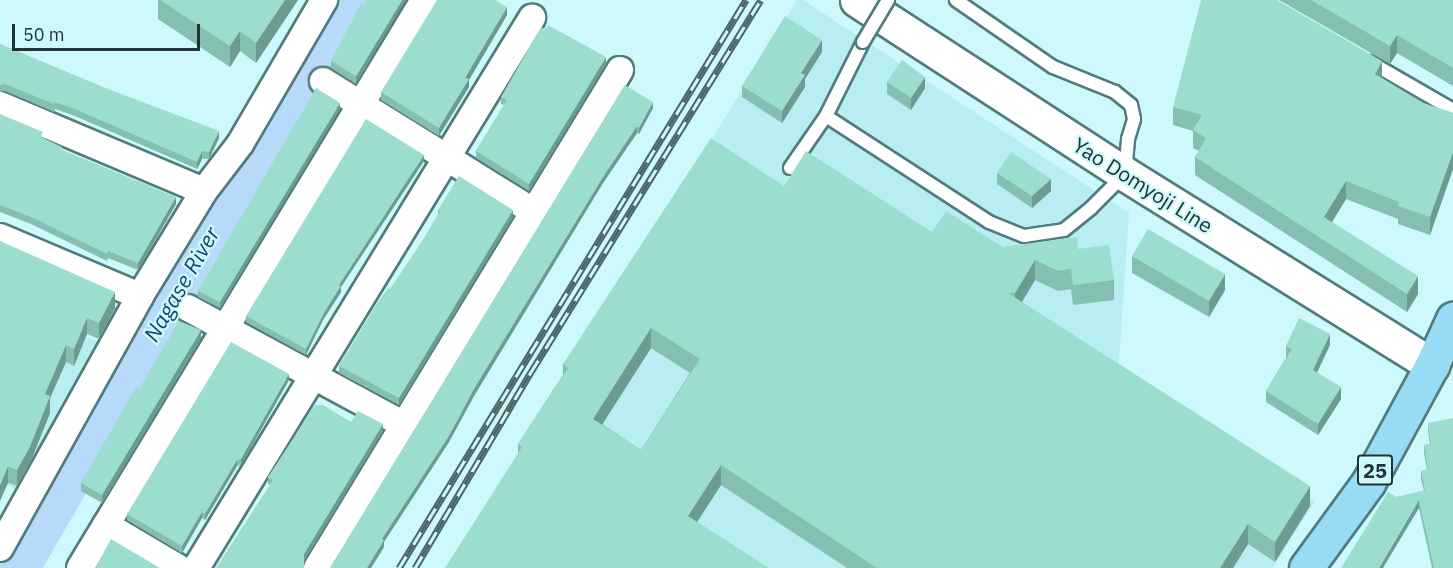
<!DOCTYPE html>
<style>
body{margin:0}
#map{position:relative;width:1453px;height:568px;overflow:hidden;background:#cdf9fc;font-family:"IBM Plex Sans",sans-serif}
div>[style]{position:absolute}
.built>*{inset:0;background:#b8eef1}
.river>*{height:45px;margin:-22.5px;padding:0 22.5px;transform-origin:22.5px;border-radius:22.5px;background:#b8dafa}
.roads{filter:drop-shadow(2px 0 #527b7d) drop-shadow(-2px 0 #527b7d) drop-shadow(0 2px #527b7d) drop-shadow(0 -2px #527b7d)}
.service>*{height:12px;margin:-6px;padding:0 6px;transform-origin:6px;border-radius:6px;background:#fff}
.minor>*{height:26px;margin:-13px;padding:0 13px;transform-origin:13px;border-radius:13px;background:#fff}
.secondary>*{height:33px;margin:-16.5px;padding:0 16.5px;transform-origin:16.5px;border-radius:16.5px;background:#fff}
.trunk>*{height:33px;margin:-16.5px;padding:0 16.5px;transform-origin:16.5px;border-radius:16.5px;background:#97dbf4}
.rail>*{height:7px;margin-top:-3.5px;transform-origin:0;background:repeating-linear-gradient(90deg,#cdf9fc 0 14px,#4c6566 0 28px);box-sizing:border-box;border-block:2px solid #4c6566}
.bridges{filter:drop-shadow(2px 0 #527b7d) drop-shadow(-2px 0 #527b7d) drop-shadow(0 2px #527b7d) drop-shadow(0 -2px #527b7d)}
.service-bridge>*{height:12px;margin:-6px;padding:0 6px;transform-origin:6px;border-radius:6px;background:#fff}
.wall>*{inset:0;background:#85bfb2}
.shaded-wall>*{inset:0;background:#6c9b91}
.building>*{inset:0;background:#9bdecf}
span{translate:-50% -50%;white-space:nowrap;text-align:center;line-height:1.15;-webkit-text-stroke:4.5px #cdf9fc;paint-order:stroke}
.shield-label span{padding:2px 4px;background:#cdf9fc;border:2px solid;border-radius:4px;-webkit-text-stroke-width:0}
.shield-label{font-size:20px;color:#213334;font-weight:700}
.street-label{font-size:21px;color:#213334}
.water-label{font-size:22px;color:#16456a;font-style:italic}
.scale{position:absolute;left:12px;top:24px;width:188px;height:27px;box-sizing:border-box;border:3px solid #213334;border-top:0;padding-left:8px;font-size:18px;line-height:21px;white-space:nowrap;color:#213334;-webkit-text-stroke:4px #cdf9fc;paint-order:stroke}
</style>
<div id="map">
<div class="built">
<i style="clip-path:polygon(797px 0,803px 0,1129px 213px,1118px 378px,1315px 501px,1273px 568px,449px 568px)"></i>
<i style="clip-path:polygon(0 301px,101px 343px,19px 491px,0 482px)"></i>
</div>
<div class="river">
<i style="left:16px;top:568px;width:656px;rotate:-59.92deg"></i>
</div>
<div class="roads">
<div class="service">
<i style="left:1370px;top:62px;width:96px;rotate:30deg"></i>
<i style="left:826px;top:116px;width:194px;rotate:33deg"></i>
<i style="left:989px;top:222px;width:38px;rotate:22deg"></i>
<i style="left:1024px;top:236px;width:40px;rotate:-8.5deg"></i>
<i style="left:1064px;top:230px;width:35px;rotate:-39deg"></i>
<i style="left:1091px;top:208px;width:48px;rotate:-45deg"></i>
<i style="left:1125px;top:174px;width:35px;rotate:-85deg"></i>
<i style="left:1128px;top:139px;width:21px;rotate:-73deg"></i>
<i style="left:1134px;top:119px;width:14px;rotate:-102deg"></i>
<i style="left:1131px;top:105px;width:21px;rotate:-141deg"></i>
<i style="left:1115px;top:92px;width:67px;rotate:-158deg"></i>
<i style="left:1053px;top:67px;width:118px;rotate:-145.4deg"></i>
<i style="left:790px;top:168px;width:63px;rotate:-55.3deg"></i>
<i style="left:826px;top:116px;width:83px;rotate:-63.4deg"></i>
</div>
<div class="minor">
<i style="left:323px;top:81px;width:248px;rotate:31.8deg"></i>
<i style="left:0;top:105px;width:221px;rotate:22.9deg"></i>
<i style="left:0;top:237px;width:152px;rotate:22.9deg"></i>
<i style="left:188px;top:308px;width:246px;rotate:28.4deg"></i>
<i style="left:106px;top:525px;width:85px;rotate:30.5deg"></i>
<i style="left:0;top:548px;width:288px;rotate:-60.9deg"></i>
<i style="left:140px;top:296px;width:123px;rotate:-58.6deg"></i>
<i style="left:204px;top:191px;width:59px;rotate:-52.5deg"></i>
<i style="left:240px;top:144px;width:167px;rotate:-59.7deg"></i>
<i style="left:80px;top:568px;width:664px;rotate:-58.8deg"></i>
<i style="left:196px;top:568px;width:645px;rotate:-58.58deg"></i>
<i style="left:317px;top:568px;width:583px;rotate:-58.68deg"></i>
</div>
<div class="secondary">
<i style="left:857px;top:0;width:320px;rotate:33deg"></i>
<i style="left:1125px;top:174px;width:362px;rotate:31.9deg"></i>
</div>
<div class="trunk">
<i style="left:1306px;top:568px;width:105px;rotate:-53.9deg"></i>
<i style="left:1368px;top:483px;width:134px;rotate:-61.5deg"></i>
<i style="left:1432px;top:365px;width:51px;rotate:-65.5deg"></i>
</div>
</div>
<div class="rail">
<i style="left:399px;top:568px;width:666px;rotate:-58.58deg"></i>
<i style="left:415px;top:568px;width:228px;rotate:-59.4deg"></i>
<i style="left:531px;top:372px;width:437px;rotate:-58.3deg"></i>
</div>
<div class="bridges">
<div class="service-bridge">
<i style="left:863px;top:42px;width:49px;rotate:-59.2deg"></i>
</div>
</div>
<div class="wall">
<i style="clip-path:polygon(158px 0,298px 0,256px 63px,240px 51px,230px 67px,158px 19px)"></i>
<i style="clip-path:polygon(1279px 0,1453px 0,1453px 86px,1397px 53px,1390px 64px)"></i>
<i style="clip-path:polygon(364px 5px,356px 84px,331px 68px,331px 61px)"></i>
<i style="clip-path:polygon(507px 15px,469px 80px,469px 87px,439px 136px,381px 100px,381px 92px)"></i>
<i style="clip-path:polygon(0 44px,219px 138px,209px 159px,202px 159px,197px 169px,75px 116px,55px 109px,54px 112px,5px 91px,0 92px)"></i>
<i style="clip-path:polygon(822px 52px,805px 79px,805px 87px,782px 123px,742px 97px,742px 86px)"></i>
<i style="clip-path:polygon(606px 64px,529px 191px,476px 158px,476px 151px,504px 105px,501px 104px,501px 97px)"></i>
<i style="clip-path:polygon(1382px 78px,1423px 103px,1453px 113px,1453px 169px,1430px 235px,1398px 224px,1398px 219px,1346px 199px,1332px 222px,1418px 294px,1407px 312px,1195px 175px,1195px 157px,1199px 151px,1193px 148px,1193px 131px,1173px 125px,1173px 107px)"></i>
<i style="clip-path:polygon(887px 82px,925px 88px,911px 110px,887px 94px)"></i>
<i style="clip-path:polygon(625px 85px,653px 108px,639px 134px,637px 133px,603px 183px,474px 396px,449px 442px,384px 542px,384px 547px,371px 568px,330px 568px)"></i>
<i style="clip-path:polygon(340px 109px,220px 308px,198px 297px,198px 291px)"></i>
<i style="clip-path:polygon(0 114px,43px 138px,62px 150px,176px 204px,138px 270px,108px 258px,107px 261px,31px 224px,0 212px)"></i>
<i style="clip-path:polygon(424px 161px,341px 287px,341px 292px,323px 320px,306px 355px,246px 322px,246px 316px)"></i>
<i style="clip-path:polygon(997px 173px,1051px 191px,1032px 208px,997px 184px)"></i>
<i style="clip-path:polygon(evenodd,784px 186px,932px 232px,1003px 247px,1078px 249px,1114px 280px,1114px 300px,1073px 305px,1071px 289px,1058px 291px,1035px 280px,1022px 302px,1310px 506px,1275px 562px,1248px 544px,1233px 568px,847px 568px,721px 485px,697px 522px,518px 454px,518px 444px,563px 375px,563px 364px,784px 186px,651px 348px,690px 373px,641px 450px,602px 424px,651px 348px)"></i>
<i style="clip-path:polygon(438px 210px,513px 217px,399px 405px,339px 373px,339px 366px,420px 245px,438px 215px)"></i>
<i style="clip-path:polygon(0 241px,115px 308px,99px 339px,87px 334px,74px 366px,66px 362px,50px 398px,50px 413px,30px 463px,17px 486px,8px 483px)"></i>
<i style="clip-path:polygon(1132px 256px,1225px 290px,1209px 317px,1132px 273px)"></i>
<i style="clip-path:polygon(201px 339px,102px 503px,81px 491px,81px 483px,139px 389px)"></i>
<i style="clip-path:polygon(1330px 345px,1317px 372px,1341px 399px,1318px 435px,1266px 402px,1266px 391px,1286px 358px,1286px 346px)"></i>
<i style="clip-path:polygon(289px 380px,241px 465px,237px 466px,205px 520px,202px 518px,182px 553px,127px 520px,127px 514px)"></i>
<i style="clip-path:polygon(351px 422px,383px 431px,304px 561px,270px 485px,268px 484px,268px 477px)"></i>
<i style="clip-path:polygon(1428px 423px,1453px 568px,1432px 568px,1419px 508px,1397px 497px,1424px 491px,1421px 479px,1421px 471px,1427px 469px,1424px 453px,1424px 445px,1430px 444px,1428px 431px)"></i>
</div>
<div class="shaded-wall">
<i style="clip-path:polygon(285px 0,298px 0,256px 63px,256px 43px)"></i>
<i style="clip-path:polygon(402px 0,406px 0,356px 84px,356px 76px)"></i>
<i style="clip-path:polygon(507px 7px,507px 15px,469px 80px,469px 87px,439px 136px,439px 128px,465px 78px)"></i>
<i style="clip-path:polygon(240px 31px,240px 51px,230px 67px,230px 46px)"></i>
<i style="clip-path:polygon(1397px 35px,1397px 53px,1390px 64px,1390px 46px)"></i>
<i style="clip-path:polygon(822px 40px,822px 52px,805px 79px,805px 87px,782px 123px,782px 111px,801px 73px)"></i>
<i style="clip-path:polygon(606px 57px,606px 64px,529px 191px,529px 184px)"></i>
<i style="clip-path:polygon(1382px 61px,1382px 79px,1375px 74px)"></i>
<i style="clip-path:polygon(925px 77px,925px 88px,911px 110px,911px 98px)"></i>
<i style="clip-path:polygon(653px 102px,653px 108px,639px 134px,639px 128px)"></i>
<i style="clip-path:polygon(340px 103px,340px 109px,220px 308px,220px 302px)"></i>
<i style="clip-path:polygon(637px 126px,637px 133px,603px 183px,474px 396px,449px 442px,384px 542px,384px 547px,371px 568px,367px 568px,382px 539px,603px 177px)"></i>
<i style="clip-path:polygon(219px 131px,219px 138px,209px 159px,209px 152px)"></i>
<i style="clip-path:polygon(202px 151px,202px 159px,197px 169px,197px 162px)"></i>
<i style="clip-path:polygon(1453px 152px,1453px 169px,1430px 235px,1430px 217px)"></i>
<i style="clip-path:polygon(424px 155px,424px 161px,341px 287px,341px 292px,323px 320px,306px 355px,306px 349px,339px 285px)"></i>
<i style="clip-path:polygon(1051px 179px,1051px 191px,1032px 208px,1032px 196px)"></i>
<i style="clip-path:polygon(1346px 181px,1346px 199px,1324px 235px,1324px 217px)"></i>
<i style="clip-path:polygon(176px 197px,176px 204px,138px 270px,138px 263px)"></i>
<i style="clip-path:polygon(513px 210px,513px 217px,399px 405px,399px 398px)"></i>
<i style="clip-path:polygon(1035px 260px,1035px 280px,1015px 313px,1015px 293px)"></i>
<i style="clip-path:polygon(1225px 274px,1225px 290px,1209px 317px,1209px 301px)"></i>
<i style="clip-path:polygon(1418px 276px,1418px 294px,1407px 312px,1407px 294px)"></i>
<i style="clip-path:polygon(115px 292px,115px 308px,99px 339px,99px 323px)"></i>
<i style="clip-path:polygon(87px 318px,87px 334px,74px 366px,74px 349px)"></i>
<i style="clip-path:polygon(651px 328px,651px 348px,593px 439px,593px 419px)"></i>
<i style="clip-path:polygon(201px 330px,201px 339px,102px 503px,102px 495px)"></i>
<i style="clip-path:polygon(1330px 334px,1330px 345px,1313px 381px,1313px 370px)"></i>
<i style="clip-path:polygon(66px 345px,66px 362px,50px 398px,50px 413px,30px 463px,17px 486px,17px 470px,45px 394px)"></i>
<i style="clip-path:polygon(289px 374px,289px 380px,241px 465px,241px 459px)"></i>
<i style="clip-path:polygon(1341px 387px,1341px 399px,1318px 435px,1318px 424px)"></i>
<i style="clip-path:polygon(383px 424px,383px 431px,304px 561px,304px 554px)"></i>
<i style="clip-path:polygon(237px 460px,237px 466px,205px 520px,205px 514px)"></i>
<i style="clip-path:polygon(721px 465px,721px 485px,688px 536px,688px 516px)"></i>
<i style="clip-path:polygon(8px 466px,8px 483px,0 501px,0 485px)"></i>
<i style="clip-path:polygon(1310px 486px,1310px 506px,1275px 562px,1275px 542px)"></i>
<i style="clip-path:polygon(1419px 500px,1419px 508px,1383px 568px,1379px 568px)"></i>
<i style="clip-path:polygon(202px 512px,202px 518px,182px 553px,182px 546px)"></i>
<i style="clip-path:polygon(1248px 524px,1248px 544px,1233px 568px,1220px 568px)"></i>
</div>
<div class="building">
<i style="clip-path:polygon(160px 0,285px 0,256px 43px,240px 31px,230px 46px)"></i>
<i style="clip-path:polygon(366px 0,402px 0,356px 76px,331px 61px,361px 3px,364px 5px)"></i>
<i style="clip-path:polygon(437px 0,495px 0,507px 7px,465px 78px,469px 79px,439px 128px,381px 92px)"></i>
<i style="clip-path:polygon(1201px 0,1277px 0,1382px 61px,1375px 74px,1423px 103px,1453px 113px,1453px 152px,1430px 217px,1398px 206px,1399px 202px,1346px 181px,1324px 217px,1418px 276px,1407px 294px,1195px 157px,1206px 138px,1193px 130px,1202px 115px,1173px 107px)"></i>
<i style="clip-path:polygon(1311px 0,1453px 0,1453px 68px,1397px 35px,1390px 46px)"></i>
<i style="clip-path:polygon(785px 16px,822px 40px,801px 73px,805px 75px,782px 111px,742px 86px)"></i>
<i style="clip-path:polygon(548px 25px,606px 57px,529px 184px,476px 151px,507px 100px,501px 97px,541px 27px,545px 29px)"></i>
<i style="clip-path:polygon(0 44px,108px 89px,219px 131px,209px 152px,202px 151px,197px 162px,75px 109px,55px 102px,54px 104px,5px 84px,0 85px)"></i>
<i style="clip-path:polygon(902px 60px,925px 77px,911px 98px,887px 82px)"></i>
<i style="clip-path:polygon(625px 85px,653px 102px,639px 128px,637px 126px,603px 177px,474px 389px,449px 436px,382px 539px,384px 540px,367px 568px,330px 568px)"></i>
<i style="clip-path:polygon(316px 88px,340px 103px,220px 302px,198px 291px)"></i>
<i style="clip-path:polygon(0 114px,43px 132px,41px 137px,62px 147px,60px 149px,176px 197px,138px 263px,108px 251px,107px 254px,31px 217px,0 205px)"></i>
<i style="clip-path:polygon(366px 119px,424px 155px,339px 285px,341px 286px,323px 314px,306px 349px,246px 316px)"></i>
<i style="clip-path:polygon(evenodd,711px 138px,784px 186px,806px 151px,932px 232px,946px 211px,1003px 247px,1077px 237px,1078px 249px,1109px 245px,1114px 280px,1073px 285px,1071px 269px,1058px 271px,1035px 260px,1015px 293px,1008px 293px,1310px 486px,1275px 542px,1248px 524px,1220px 568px,877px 568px,721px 465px,688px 516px,769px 568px,445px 568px,522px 447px,518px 444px,568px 368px,563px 364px,711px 138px,651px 328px,700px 359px,641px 450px,593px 419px,651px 328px)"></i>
<i style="clip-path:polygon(1011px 152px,1051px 179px,1032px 196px,997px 173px)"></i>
<i style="clip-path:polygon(459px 176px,513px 210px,399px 398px,339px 366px,378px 302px,388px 288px,390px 289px,420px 245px,440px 211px,438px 210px)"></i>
<i style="clip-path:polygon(1148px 229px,1225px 274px,1209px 301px,1132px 256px)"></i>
<i style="clip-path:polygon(0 241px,115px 292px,99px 323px,87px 318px,74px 349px,66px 345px,45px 394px,50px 396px,30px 447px,17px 470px,8px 466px,0 485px)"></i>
<i style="clip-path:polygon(1299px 318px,1330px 334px,1313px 370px,1341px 387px,1318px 424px,1266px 391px,1292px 349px,1286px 346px)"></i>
<i style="clip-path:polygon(179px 321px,201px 330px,102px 495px,81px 483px,136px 387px,139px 389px)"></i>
<i style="clip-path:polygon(231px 342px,289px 374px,241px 459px,237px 460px,205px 514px,202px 512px,182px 546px,127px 514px)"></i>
<i style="clip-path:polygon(315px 405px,323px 405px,351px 422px,358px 411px,383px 424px,304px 554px,304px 568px,216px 568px,273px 480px,268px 477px)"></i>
<i style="clip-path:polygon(1453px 418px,1453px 568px,1434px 568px,1419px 500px,1379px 568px,1341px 568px,1388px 492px,1397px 497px,1425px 490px,1421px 471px,1428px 469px,1424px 445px,1432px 444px,1428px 423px)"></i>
<i style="clip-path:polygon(111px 539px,160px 568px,95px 568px)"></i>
</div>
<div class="shield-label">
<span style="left:1375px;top:470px">25</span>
</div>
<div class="street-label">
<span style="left:1143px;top:185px;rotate:32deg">Yao Domyoji Line</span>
</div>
<div class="water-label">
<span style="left:181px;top:284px;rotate:-60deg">Nagase River</span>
</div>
<div class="scale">50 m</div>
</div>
